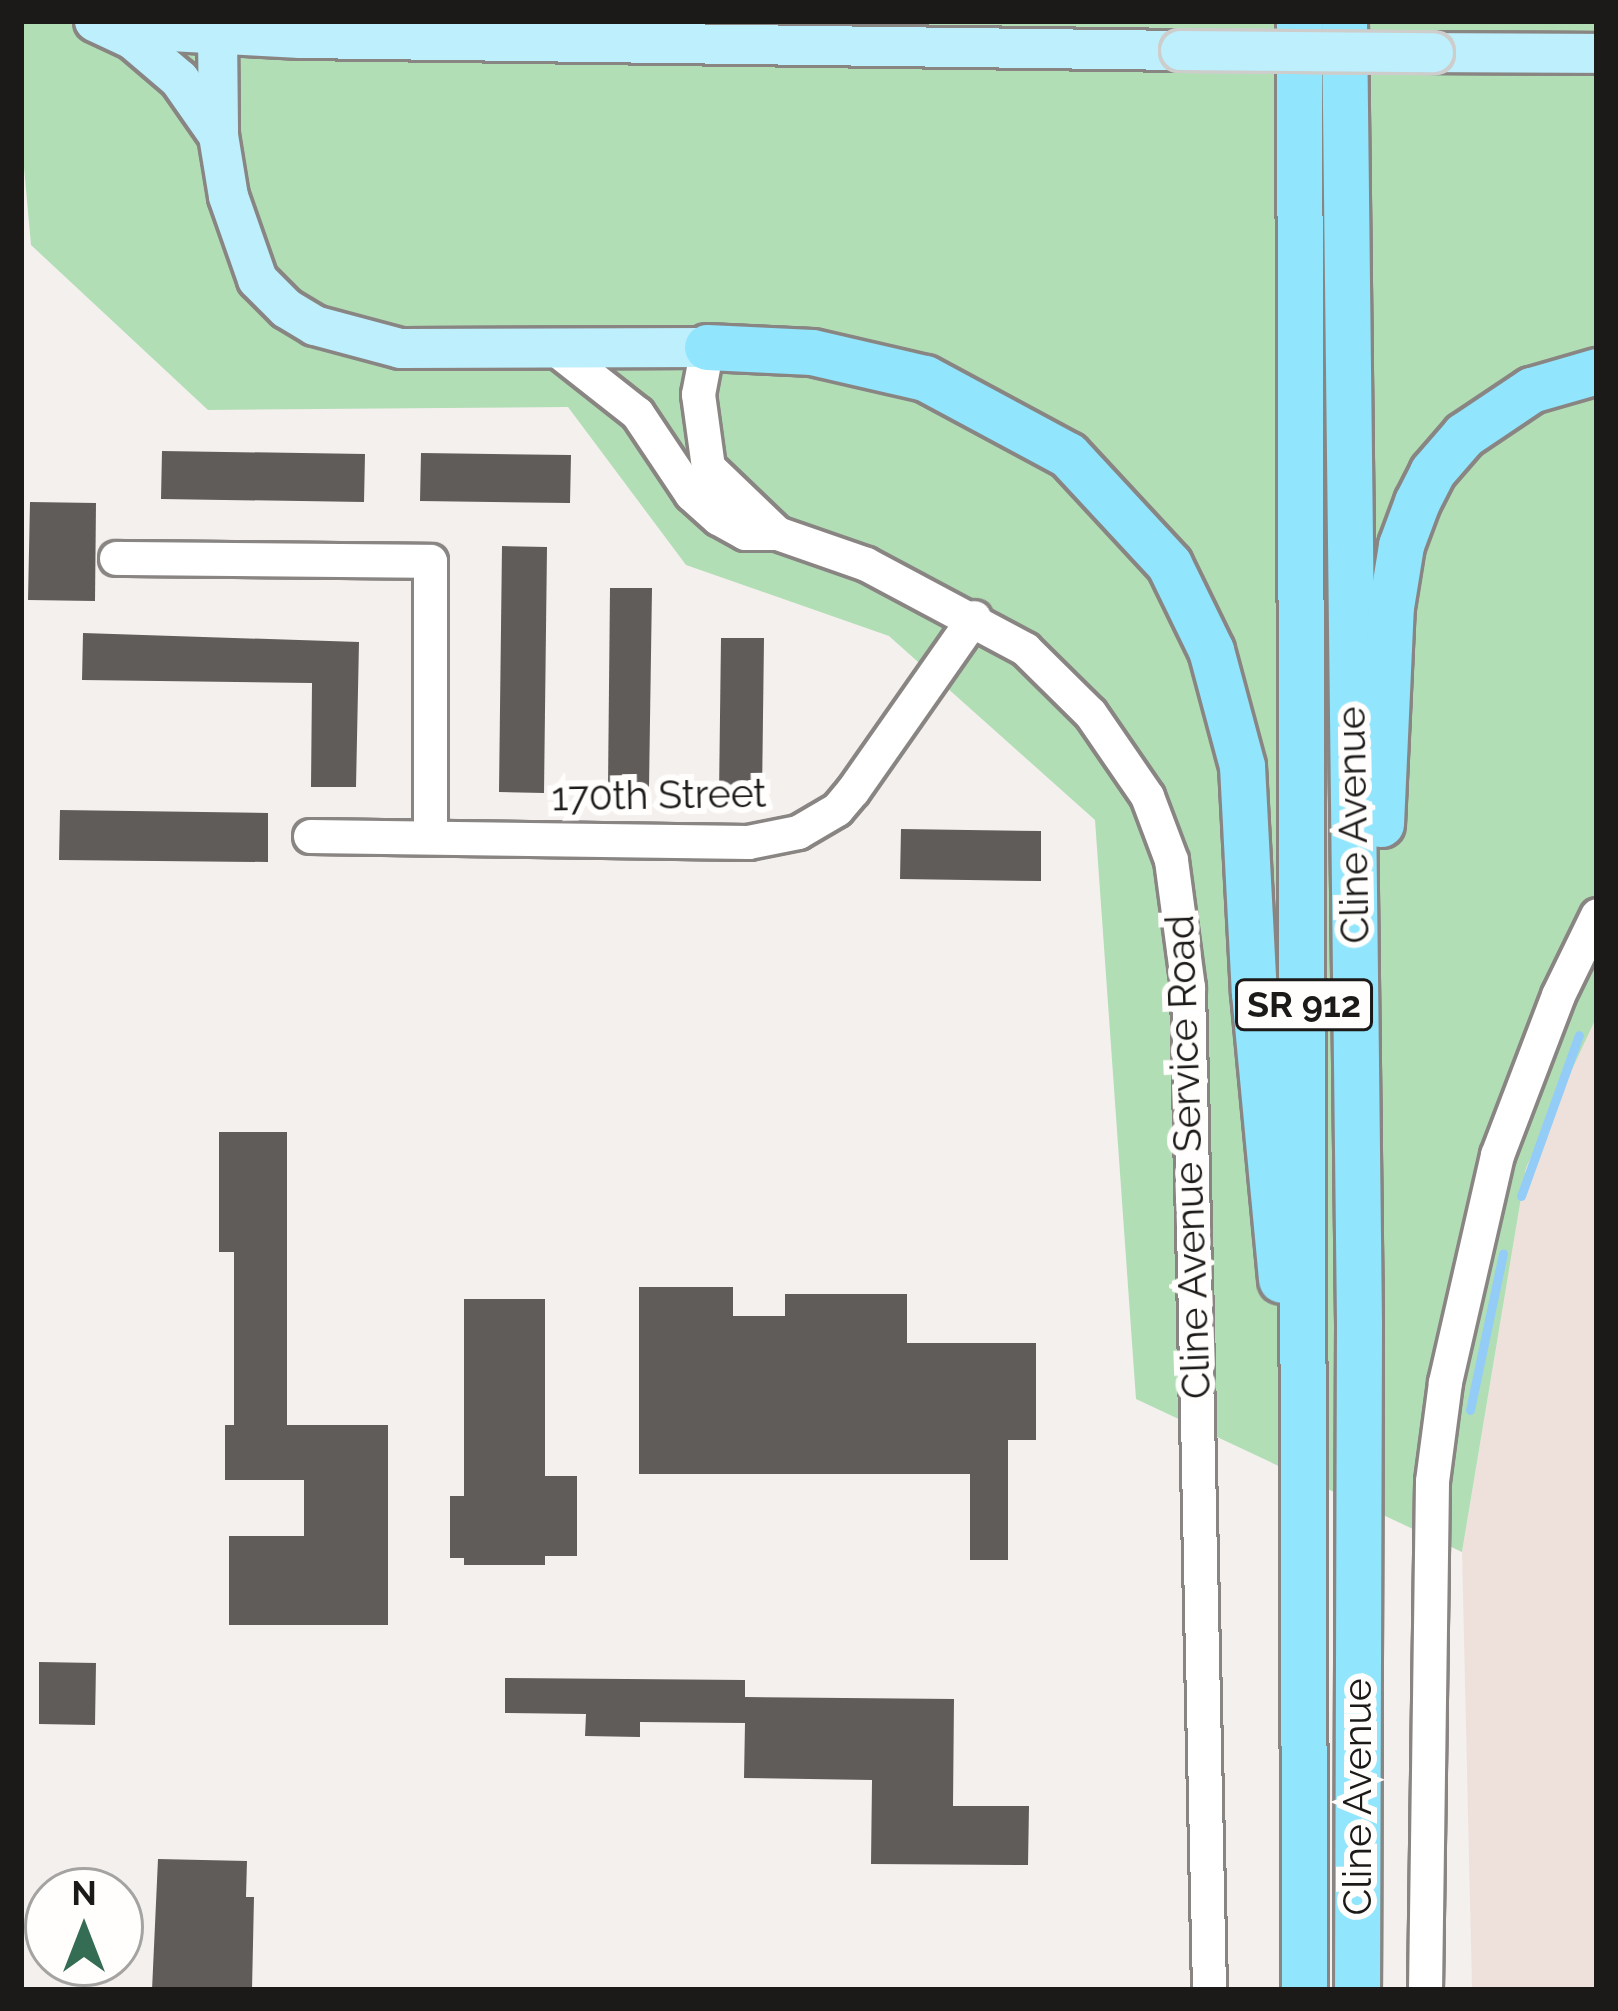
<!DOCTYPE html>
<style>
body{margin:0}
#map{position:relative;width:1618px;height:2011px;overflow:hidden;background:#f4f0ee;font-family:Raleway,sans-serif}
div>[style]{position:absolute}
.built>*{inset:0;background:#eee1dc}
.green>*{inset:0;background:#b2deb6}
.stream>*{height:9px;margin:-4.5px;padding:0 4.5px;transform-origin:4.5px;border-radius:4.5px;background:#93cdf7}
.building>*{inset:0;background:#5f5c5a}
.roads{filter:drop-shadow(3px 0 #898583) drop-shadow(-3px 0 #898583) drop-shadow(0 3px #898583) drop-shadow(0 -3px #898583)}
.minor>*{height:33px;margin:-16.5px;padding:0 16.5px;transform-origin:16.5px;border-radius:16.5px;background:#fff}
.major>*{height:39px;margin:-19.5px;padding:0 19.5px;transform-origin:19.5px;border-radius:19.5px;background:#bdeffd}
.highway>*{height:45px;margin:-22.5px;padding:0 22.5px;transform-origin:22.5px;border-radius:22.5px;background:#91e5fc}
.bridges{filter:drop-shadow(3px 0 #cdcdcc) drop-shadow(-3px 0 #cdcdcc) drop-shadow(0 3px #cdcdcc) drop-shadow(0 -3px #cdcdcc)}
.major-bridge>*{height:39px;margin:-19.5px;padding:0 19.5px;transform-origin:19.5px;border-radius:19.5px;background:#bdeffd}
span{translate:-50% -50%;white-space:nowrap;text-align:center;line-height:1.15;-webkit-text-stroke:12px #fffefd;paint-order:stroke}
.shield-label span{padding:3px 9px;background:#fffefd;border:3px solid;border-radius:9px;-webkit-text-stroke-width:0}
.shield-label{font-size:36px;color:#1b1a19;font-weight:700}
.street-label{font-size:39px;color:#1b1a19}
.frame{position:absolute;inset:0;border:24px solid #1b1a19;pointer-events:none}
.north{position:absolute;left:24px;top:1867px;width:120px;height:120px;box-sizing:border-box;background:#fffefd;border:3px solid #a4a3a2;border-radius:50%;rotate:0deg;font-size:33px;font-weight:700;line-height:48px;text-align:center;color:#1b1a19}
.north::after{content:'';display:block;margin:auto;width:42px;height:54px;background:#346c54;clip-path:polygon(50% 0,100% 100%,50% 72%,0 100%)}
</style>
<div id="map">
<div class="built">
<i style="clip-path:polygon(1597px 1016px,1597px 1990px,1472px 1990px,1462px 1552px,1526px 1168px)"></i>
</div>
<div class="green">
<i style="clip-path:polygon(21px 21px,1597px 21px,1597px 1016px,1526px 1168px,1462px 1552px,1136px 1399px,1095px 820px,889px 636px,686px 565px,568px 407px,208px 410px,31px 245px,21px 134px)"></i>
</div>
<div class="stream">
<i style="left:1521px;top:1196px;width:171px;rotate:-70.2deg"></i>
<i style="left:1470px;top:1410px;width:160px;rotate:-78.1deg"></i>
</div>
<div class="building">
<i style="clip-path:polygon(162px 451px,365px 454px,364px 502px,161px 499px)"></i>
<i style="clip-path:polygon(421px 453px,571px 455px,570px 503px,420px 501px)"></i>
<i style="clip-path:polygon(30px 502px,96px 503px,95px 601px,28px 600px)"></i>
<i style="clip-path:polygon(502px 546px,547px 547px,544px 793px,499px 792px)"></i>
<i style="clip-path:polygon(610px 588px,652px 588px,649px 787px,608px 787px)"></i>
<i style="clip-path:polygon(83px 633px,359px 642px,356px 787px,311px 787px,312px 683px,82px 680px)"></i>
<i style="clip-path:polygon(721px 638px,764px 638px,762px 796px,719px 796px)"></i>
<i style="clip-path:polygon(60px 810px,268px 813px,268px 862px,59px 860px)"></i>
<i style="clip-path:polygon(901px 829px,1041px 831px,1041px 881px,900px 879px)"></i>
<i style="clip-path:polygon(219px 1132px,287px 1132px,287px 1425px,388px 1425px,388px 1625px,229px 1625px,229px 1536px,304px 1536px,304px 1480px,225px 1480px,225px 1425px,234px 1425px,234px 1252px,219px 1252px)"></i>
<i style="clip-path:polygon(639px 1287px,733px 1287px,733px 1316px,785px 1316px,785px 1294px,907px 1294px,907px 1343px,1036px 1343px,1036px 1440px,1008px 1440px,1008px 1560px,970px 1560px,970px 1474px,639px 1474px)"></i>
<i style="clip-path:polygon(464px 1299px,545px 1299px,545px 1476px,577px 1476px,577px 1556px,545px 1556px,545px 1565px,464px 1565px,464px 1558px,450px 1558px,450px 1496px,464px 1496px)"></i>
<i style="clip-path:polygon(39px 1662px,96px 1663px,95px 1725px,39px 1724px)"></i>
<i style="clip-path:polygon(505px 1678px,745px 1680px,745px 1697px,954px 1699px,953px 1806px,1029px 1806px,1028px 1865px,871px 1864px,872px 1780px,744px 1778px,745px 1723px,640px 1722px,640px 1737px,585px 1736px,586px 1714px,505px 1713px)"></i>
<i style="clip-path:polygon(158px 1859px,247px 1861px,246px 1897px,254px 1897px,252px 1990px,152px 1990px)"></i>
</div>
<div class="roads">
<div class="minor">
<i style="left:553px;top:347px;width:107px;rotate:38.2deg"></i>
<i style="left:637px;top:413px;width:97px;rotate:56.3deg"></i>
<i style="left:691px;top:494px;width:36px;rotate:42deg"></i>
<i style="left:718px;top:518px;width:31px;rotate:29deg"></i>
<i style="left:745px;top:533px;width:32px"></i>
<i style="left:777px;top:533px;width:94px;rotate:19.2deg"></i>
<i style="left:866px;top:564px;width:180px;rotate:28.1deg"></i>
<i style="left:1025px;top:649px;width:91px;rotate:44.6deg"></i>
<i style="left:1090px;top:713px;width:101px;rotate:55.5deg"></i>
<i style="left:1147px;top:796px;width:68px;rotate:69.4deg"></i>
<i style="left:1171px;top:860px;width:128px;rotate:82.4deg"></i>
<i style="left:1188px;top:987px;width:1003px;rotate:88.8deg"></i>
<i style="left:707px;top:347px;width:48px;rotate:100.8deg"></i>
<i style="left:698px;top:394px;width:74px;rotate:82.2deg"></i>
<i style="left:708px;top:467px;width:95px;rotate:43.7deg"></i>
<i style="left:116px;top:558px;width:314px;rotate:0.5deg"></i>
<i style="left:430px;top:561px;width:276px;rotate:90deg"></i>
<i style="left:310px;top:836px;width:438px;rotate:0.8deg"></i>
<i style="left:748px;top:842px;width:51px;rotate:-11.3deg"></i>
<i style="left:798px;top:832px;width:45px;rotate:-30.5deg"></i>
<i style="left:837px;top:809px;width:25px;rotate:-50deg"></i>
<i style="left:853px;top:790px;width:211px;rotate:-55deg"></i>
<i style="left:1425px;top:1990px;width:509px;rotate:-89.21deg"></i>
<i style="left:1432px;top:1481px;width:100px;rotate:-82.5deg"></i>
<i style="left:1445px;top:1382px;width:233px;rotate:-77.1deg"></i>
<i style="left:1497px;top:1155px;width:171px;rotate:-69.1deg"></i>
<i style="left:1558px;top:995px;width:89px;rotate:-64deg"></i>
</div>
<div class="major">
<i style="left:94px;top:21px;width:42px;rotate:25.3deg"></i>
<i style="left:132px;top:39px;width:62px;rotate:40.4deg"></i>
<i style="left:179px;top:79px;width:68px;rotate:55.1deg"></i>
<i style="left:137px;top:21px;width:34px;rotate:17deg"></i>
<i style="left:170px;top:31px;width:130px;rotate:3.1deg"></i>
<i style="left:300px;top:38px;width:880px;rotate:0.78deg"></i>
<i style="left:212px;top:21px;width:13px;rotate:67deg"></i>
<i style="left:217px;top:33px;width:102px;rotate:89.4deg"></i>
<i style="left:218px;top:135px;width:62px;rotate:80.7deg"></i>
<i style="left:228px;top:196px;width:88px;rotate:70.7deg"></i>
<i style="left:257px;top:279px;width:41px;rotate:45deg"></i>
<i style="left:286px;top:308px;width:33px;rotate:31deg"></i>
<i style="left:314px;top:325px;width:89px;rotate:15deg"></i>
<i style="left:400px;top:348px;width:307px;rotate:-0.2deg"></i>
<i style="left:1433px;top:52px;width:164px;rotate:0.3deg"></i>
</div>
<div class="highway">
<i style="left:1299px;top:21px;width:1969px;rotate:89.85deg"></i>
<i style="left:1344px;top:21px;width:1303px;rotate:89.34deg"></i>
<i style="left:1359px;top:1324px;width:666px;rotate:90.17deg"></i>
<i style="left:707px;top:347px;width:105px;rotate:2.7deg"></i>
<i style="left:812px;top:352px;width:116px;rotate:13deg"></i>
<i style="left:925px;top:378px;width:162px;rotate:28.3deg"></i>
<i style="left:1068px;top:455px;width:149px;rotate:47.2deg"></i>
<i style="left:1169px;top:564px;width:96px;rotate:64deg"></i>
<i style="left:1211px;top:650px;width:120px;rotate:75deg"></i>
<i style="left:1242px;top:766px;width:227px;rotate:87deg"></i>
<i style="left:1254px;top:993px;width:288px;rotate:84.6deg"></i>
<i style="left:1381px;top:824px;width:217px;rotate:-87.4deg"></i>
<i style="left:1391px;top:607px;width:63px;rotate:-80.8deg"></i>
<i style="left:1401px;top:545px;width:46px;rotate:-69.6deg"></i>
<i style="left:1417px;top:502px;width:34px;rotate:-63deg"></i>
<i style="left:1432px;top:472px;width:49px;rotate:-49.1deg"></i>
<i style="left:1464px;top:435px;width:81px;rotate:-33.9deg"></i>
<i style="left:1531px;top:390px;width:69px;rotate:-16.1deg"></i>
</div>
</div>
<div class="bridges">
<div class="major-bridge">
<i style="left:1180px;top:50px;width:253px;rotate:0.5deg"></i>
</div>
</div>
<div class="shield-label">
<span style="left:1304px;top:1005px">SR 912</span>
</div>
<div class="street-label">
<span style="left:659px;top:795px;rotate:-1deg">170th Street</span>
<span style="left:1353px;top:825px;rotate:-91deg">Cline Avenue</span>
<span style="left:1188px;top:1157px;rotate:-92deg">Cline Avenue Service Road</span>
<span style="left:1357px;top:1797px;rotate:-90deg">Cline Avenue</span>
</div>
<div class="frame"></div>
<div class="north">N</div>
</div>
